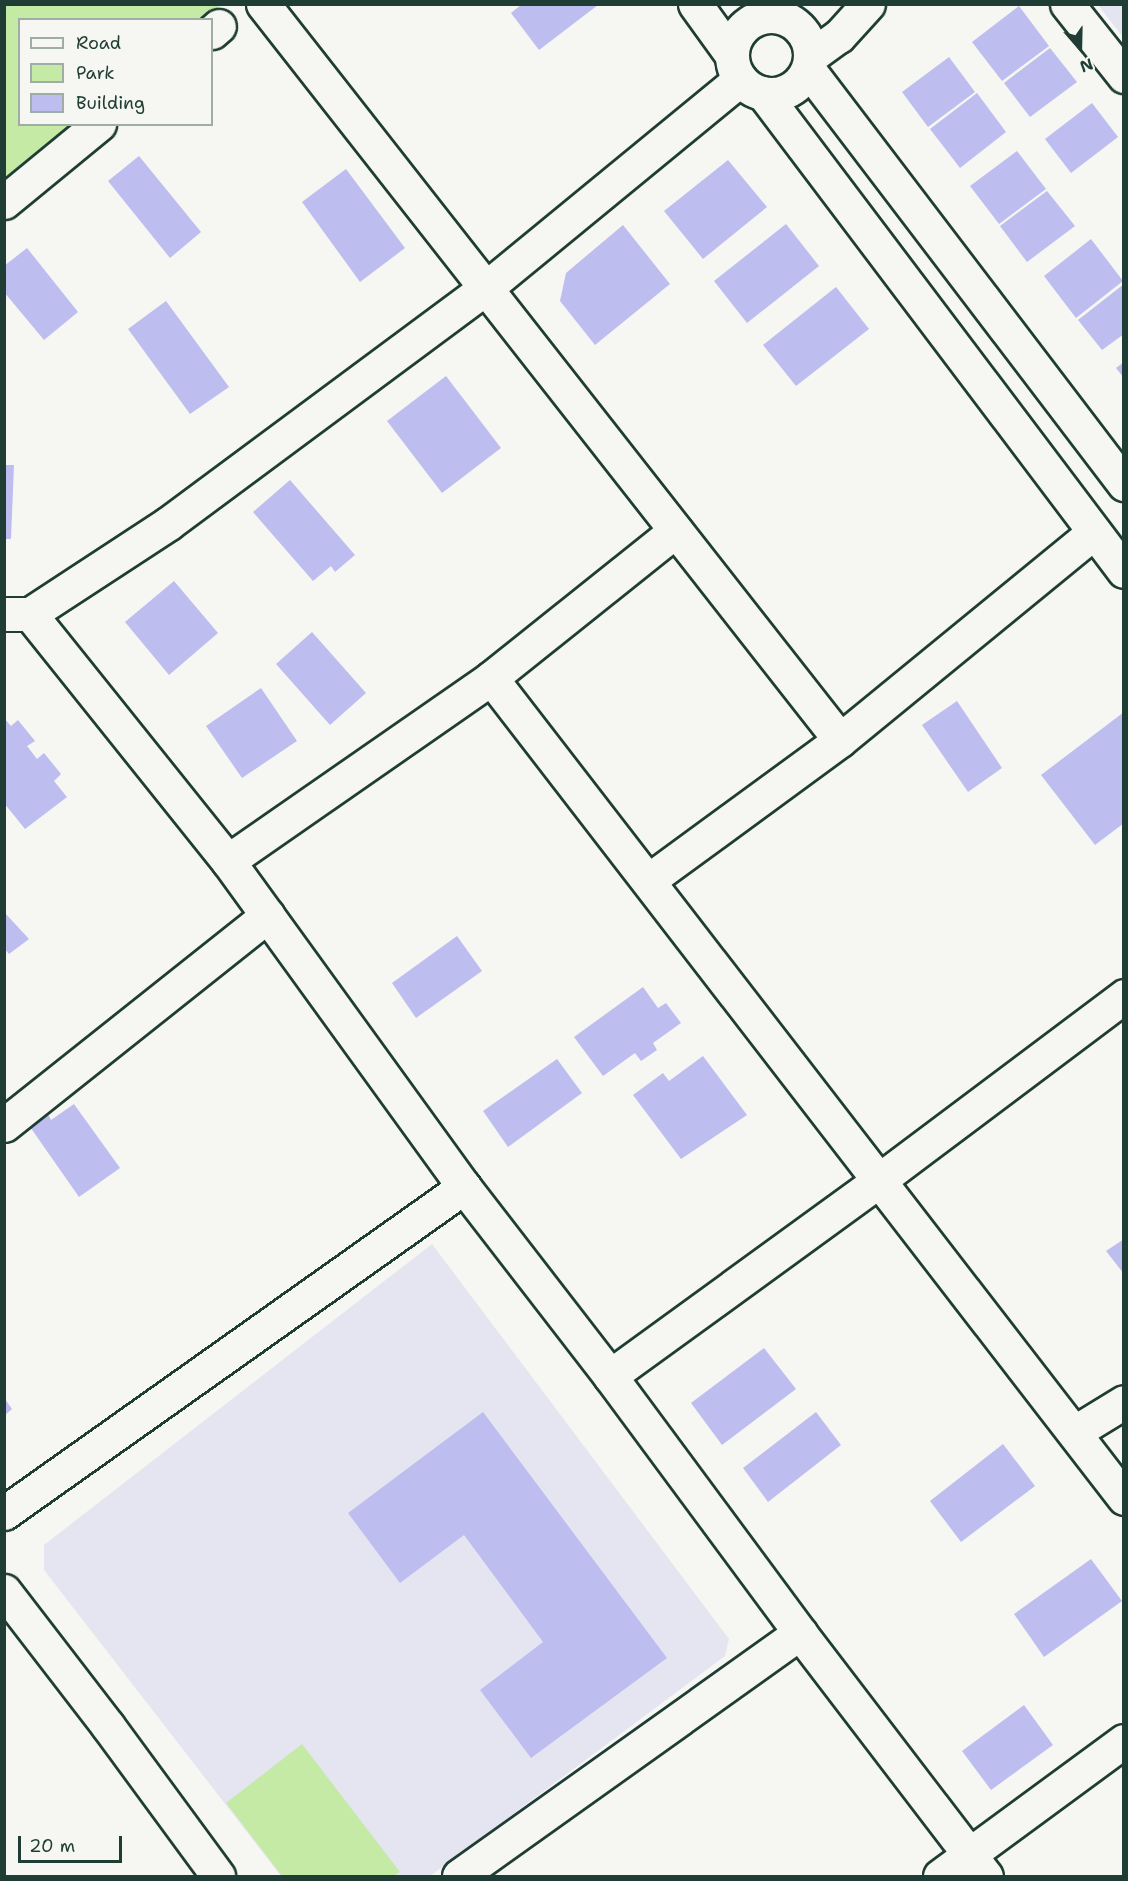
<!DOCTYPE html>
<style>
body{margin:0}
#map{position:relative;width:1128px;height:1881px;overflow:hidden;background:#f6f6f2;font-family:"Shantell Sans",sans-serif}
div>[style]{position:absolute}
.built>*{inset:0;background:#e5e5f1}
.green>*{inset:0;background:#c4eaa5}
.building>*{inset:0;background:#bebdef}
.roads{filter:drop-shadow(2px 0 #1f3d34) drop-shadow(-2px 0 #1f3d34) drop-shadow(0 2px #1f3d34) drop-shadow(0 -2px #1f3d34)}
.minor>*{height:33px;margin:-16.5px;padding:0 16.5px;transform-origin:16.5px;border-radius:16.5px;background:#f6f6f2}
.minor>.ring{margin:-16.5px;padding:0;box-sizing:content-box;background:none;border:33px solid #f6f6f2;border-radius:50%}
span{translate:-50% -50%;white-space:nowrap;text-align:center;line-height:1.15;-webkit-text-stroke:4.5px #f6f6f2;paint-order:stroke}
.frame{position:absolute;inset:0;border:6px solid #1f3d34;pointer-events:none}
.legend{position:absolute;left:18px;top:18px;width:195px;height:108px;box-sizing:border-box;background:#f6f6f2;border:2px solid #a0aca6;margin:0;padding:8px 10px;list-style:none;font-size:18px;color:#1f3d34}
.legend li{display:flex;align-items:center;gap:12px;height:30px}
.legend b{width:30px;border:2px solid #a0aca6}
.north{position:absolute;left:1050px;top:18px;width:60px;height:60px;-webkit-text-stroke:4px #f6f6f2;paint-order:stroke;rotate:160deg;font-size:16px;font-weight:700;line-height:24px;text-align:center;color:#1f3d34}
.north::after{content:'';display:block;margin:auto;width:21px;height:27px;background:#1f3d34;clip-path:polygon(50% 0,100% 100%,50% 72%,0 100%)}
.scale{position:absolute;left:18px;top:1836px;width:104px;height:27px;box-sizing:border-box;border:3px solid #1f3d34;border-top:0;padding-left:8px;font-size:18px;line-height:21px;white-space:nowrap;color:#1f3d34;-webkit-text-stroke:4px #f6f6f2;paint-order:stroke}
</style>
<div id="map">
<div class="built">
<i style="clip-path:polygon(1098px 5px,1123px 5px,1123px 37px)"></i>
<i style="clip-path:polygon(432px 1244px,729px 1639px,725px 1656px,430px 1876px,281px 1876px,44px 1570px,44px 1545px)"></i>
</div>
<div class="green">
<i style="clip-path:polygon(5px 5px,221px 5px,203px 19px,20px 20px,20px 124px,76px 125px,5px 182px)"></i>
<i style="clip-path:polygon(302px 1744px,400px 1872px,393px 1876px,282px 1876px,226px 1803px)"></i>
</div>
<div class="building">
<i style="clip-path:polygon(521px 5px,598px 5px,539px 50px,511px 13px)"></i>
<i style="clip-path:polygon(1019px 6px,1049px 46px,1002px 81px,972px 42px)"></i>
<i style="clip-path:polygon(1050px 48px,1077px 82px,1030px 117px,1004px 83px)"></i>
<i style="clip-path:polygon(949px 57px,975px 92px,928px 127px,902px 92px)"></i>
<i style="clip-path:polygon(977px 93px,1006px 132px,960px 168px,930px 129px)"></i>
<i style="clip-path:polygon(1092px 103px,1118px 137px,1071px 173px,1045px 139px)"></i>
<i style="clip-path:polygon(1017px 151px,1046px 189px,999px 224px,970px 186px)"></i>
<i style="clip-path:polygon(139px 156px,201px 232px,170px 258px,108px 181px)"></i>
<i style="clip-path:polygon(728px 160px,767px 207px,703px 259px,664px 211px)"></i>
<i style="clip-path:polygon(346px 169px,405px 248px,360px 282px,302px 202px)"></i>
<i style="clip-path:polygon(1047px 191px,1075px 226px,1027px 262px,1000px 226px)"></i>
<i style="clip-path:polygon(786px 224px,819px 266px,747px 323px,714px 281px)"></i>
<i style="clip-path:polygon(623px 225px,670px 284px,595px 345px,560px 301px,566px 273px)"></i>
<i style="clip-path:polygon(1091px 239px,1123px 281px,1076px 318px,1044px 276px)"></i>
<i style="clip-path:polygon(27px 248px,78px 312px,44px 340px,4px 292px,4px 266px)"></i>
<i style="clip-path:polygon(1124px 284px,1124px 334px,1102px 350px,1078px 320px)"></i>
<i style="clip-path:polygon(836px 287px,869px 329px,796px 386px,763px 345px)"></i>
<i style="clip-path:polygon(166px 301px,229px 387px,190px 414px,128px 329px)"></i>
<i style="clip-path:polygon(1124px 362px,1124px 378px,1116px 368px)"></i>
<i style="clip-path:polygon(446px 376px,501px 448px,442px 493px,387px 421px)"></i>
<i style="clip-path:polygon(4px 465px,14px 465px,11px 539px,4px 539px)"></i>
<i style="clip-path:polygon(290px 480px,355px 555px,335px 572px,331px 566px,313px 581px,253px 512px)"></i>
<i style="clip-path:polygon(174px 581px,218px 633px,169px 675px,125px 622px)"></i>
<i style="clip-path:polygon(312px 632px,366px 693px,330px 725px,276px 664px)"></i>
<i style="clip-path:polygon(261px 688px,297px 741px,242px 778px,206px 726px)"></i>
<i style="clip-path:polygon(957px 701px,1002px 768px,968px 792px,922px 725px)"></i>
<i style="clip-path:polygon(1124px 712px,1124px 823px,1095px 845px,1041px 775px)"></i>
<i style="clip-path:polygon(4px 718px,11px 726px,18px 720px,35px 741px,27px 746px,37px 759px,44px 753px,61px 774px,54px 781px,67px 797px,25px 829px,4px 803px)"></i>
<i style="clip-path:polygon(4px 912px,29px 939px,9px 954px,4px 948px)"></i>
<i style="clip-path:polygon(457px 936px,482px 971px,416px 1018px,392px 983px)"></i>
<i style="clip-path:polygon(643px 987px,658px 1008px,666px 1003px,681px 1023px,653px 1043px,657px 1050px,641px 1061px,635px 1053px,603px 1076px,574px 1037px)"></i>
<i style="clip-path:polygon(703px 1056px,747px 1115px,681px 1159px,633px 1095px,663px 1073px,669px 1081px)"></i>
<i style="clip-path:polygon(557px 1059px,582px 1093px,508px 1147px,483px 1111px)"></i>
<i style="clip-path:polygon(74px 1104px,120px 1168px,79px 1197px,28px 1124px,47px 1112px,51px 1120px)"></i>
<i style="clip-path:polygon(1124px 1239px,1124px 1274px,1106px 1251px)"></i>
<i style="clip-path:polygon(764px 1348px,796px 1389px,722px 1445px,691px 1403px)"></i>
<i style="clip-path:polygon(5px 1399px,12px 1409px,5px 1415px)"></i>
<i style="clip-path:polygon(483px 1412px,667px 1658px,531px 1758px,480px 1690px,543px 1642px,464px 1535px,400px 1583px,348px 1513px)"></i>
<i style="clip-path:polygon(816px 1412px,841px 1445px,768px 1502px,743px 1468px)"></i>
<i style="clip-path:polygon(1003px 1444px,1035px 1486px,961px 1542px,930px 1501px)"></i>
<i style="clip-path:polygon(1091px 1559px,1122px 1601px,1044px 1657px,1014px 1614px)"></i>
<i style="clip-path:polygon(1024px 1705px,1053px 1745px,991px 1790px,962px 1751px)"></i>
</div>
<div class="roads">
<div class="minor">
<i style="left:263px;top:4px;width:935px;rotate:51.9deg"></i>
<i style="left:695px;top:4px;width:62px;rotate:54.2deg"></i>
<i style="left:1067px;top:4px;width:92px;rotate:51.6deg"></i>
<i class="ring" style="left:732px;top:16px;width:45px;height:45px"></i>
<i style="left:212px;top:32px;width:9px;rotate:-41deg"></i>
<i style="left:811px;top:56px;width:34px;rotate:-36deg"></i>
<i style="left:839px;top:36px;width:43px;rotate:-47.8deg"></i>
<i style="left:808px;top:69px;width:522px;rotate:52.71deg"></i>
<i style="left:763px;top:93px;width:599px;rotate:52.94deg"></i>
<i style="left:4px;top:202px;width:123px;rotate:-39.4deg"></i>
<i style="left:4px;top:614px;width:26px"></i>
<i style="left:30px;top:614px;width:166px;rotate:-33.2deg"></i>
<i style="left:169px;top:523px;width:395px;rotate:-36.6deg"></i>
<i style="left:486px;top:288px;width:329px;rotate:-39.4deg"></i>
<i style="left:30px;top:614px;width:317px;rotate:51.3deg"></i>
<i style="left:228px;top:861px;width:402px;rotate:54.1deg"></i>
<i style="left:464px;top:1187px;width:239px;rotate:52.3deg"></i>
<i style="left:610px;top:1376px;width:320px;rotate:53.5deg"></i>
<i style="left:800px;top:1633px;width:306px;rotate:52.6deg"></i>
<i style="left:491px;top:678px;width:236px;rotate:-38.6deg"></i>
<i style="left:228px;top:861px;width:320px;rotate:-34.8deg"></i>
<i style="left:491px;top:678px;width:1036px;rotate:52.33deg"></i>
<i style="left:649px;top:880px;width:237px;rotate:-36.2deg"></i>
<i style="left:840px;top:740px;width:328px;rotate:-39.3deg"></i>
<i style="left:4px;top:1125px;width:337px;rotate:-38.5deg"></i>
<i style="left:610px;top:1376px;width:331px;rotate:-36deg"></i>
<i style="left:878px;top:1181px;width:308px;rotate:-36.9deg"></i>
<i style="left:1075px;top:1432px;width:57px;rotate:-31.5deg"></i>
<i style="left:4px;top:1513px;width:564px;rotate:-35.33deg"></i>
<i style="left:4px;top:1591px;width:170px;rotate:52.4deg"></i>
<i style="left:108px;top:1726px;width:186px;rotate:53.7deg"></i>
<i style="left:459px;top:1876px;width:419px;rotate:-35.5deg"></i>
<i style="left:940px;top:1876px;width:228px;rotate:-36.3deg"></i>
</div>
</div>
<div class="frame"></div>
<ul class="legend">
<li><b style="height:8px;background:#f6f6f2"></b>Road</li>
<li><b style="height:16px;background:#c4eaa5"></b>Park</li>
<li><b style="height:16px;background:#bebdef"></b>Building</li>
</ul>
<div class="north">N</div>
<div class="scale">20 m</div>
</div>
